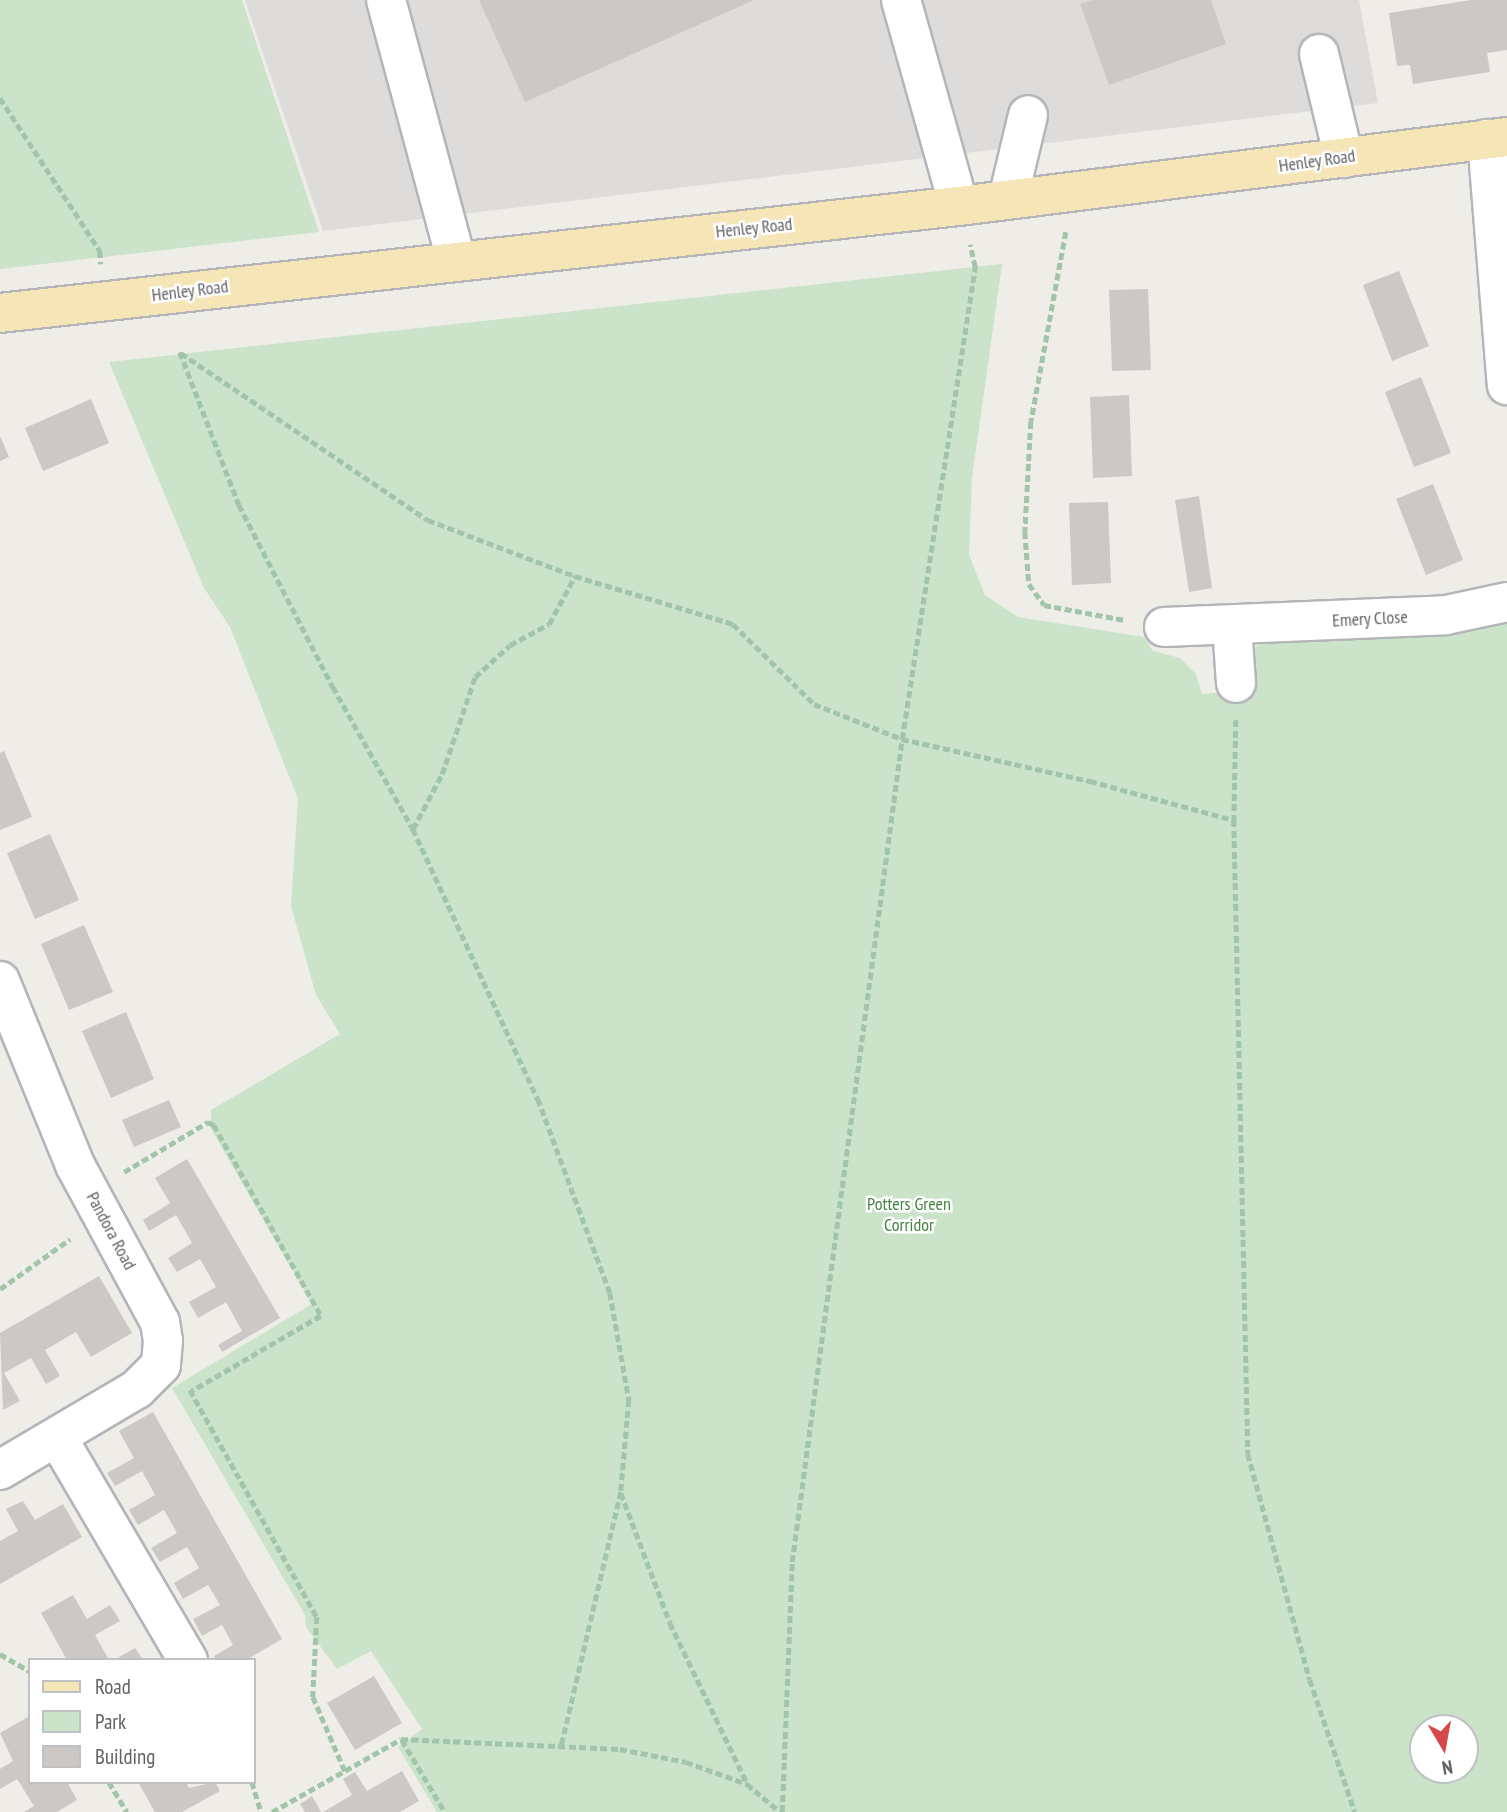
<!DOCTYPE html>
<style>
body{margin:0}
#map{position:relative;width:1507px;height:1812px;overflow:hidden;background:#efede8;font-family:"PT Sans Narrow",sans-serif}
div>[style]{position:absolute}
.industrial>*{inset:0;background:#dedcda}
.green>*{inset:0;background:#cbe3c8}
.building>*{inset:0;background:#cbc8c5}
.path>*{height:4.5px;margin-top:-2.25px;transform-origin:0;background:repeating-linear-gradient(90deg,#a2c4a8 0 7px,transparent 0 10.5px)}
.roads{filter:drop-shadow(2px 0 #b3b5b8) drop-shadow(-2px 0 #b3b5b8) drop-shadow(0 2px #b3b5b8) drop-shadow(0 -2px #b3b5b8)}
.minor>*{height:38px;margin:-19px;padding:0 19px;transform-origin:19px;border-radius:19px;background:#fff}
.major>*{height:38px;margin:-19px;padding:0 19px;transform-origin:19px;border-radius:19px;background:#f5e5b7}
span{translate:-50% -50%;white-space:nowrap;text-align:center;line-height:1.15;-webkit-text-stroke:5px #fff;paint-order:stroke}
.street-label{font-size:18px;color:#5f6366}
.park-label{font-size:18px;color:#458342}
.legend{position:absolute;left:28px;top:1658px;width:228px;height:126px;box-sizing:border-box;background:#fff;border:2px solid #bfc1c2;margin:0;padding:9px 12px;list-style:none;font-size:21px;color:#5f6366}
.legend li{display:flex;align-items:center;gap:14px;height:35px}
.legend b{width:35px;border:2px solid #bfc1c2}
.north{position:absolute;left:1409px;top:1714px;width:70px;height:70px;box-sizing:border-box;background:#fff;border:2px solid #bfc1c2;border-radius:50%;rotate:170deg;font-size:19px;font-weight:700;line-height:28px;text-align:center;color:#5f6366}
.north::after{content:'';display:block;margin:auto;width:24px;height:32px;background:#d5494d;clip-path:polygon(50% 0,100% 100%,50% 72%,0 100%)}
</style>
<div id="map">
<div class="industrial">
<i style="clip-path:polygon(245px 0,1359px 0,1378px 103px,323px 231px)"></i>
</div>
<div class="green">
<i style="clip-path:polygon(0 0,242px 0,319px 232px,0 269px)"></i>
<i style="clip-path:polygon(evenodd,1002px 264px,972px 478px,969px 555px,985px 595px,1018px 617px,1144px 637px,1153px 651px,1180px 658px,1196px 674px,1202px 694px,1238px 691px,1250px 652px,1267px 638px,1507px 615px,1507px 1812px,437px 1812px,398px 1747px,422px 1729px,371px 1651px,337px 1669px,306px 1627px,305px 1615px,172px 1388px,312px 1304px,211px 1129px,211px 1110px,340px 1034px,316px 995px,291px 906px,298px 799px,230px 627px,204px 588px,109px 362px,1002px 264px,1423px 1728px,1465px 1728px,1465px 1770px,1423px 1770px,1423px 1728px)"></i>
</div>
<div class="building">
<i style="clip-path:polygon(479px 0,754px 0,525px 102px)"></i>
<i style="clip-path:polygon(1092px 0,1211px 0,1226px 44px,1109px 85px,1080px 4px)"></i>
<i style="clip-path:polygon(1471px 0,1507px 0,1507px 50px,1487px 53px,1490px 72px,1413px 84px,1410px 65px,1397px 66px,1389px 13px)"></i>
<i style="clip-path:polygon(1399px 271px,1429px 346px,1392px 361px,1363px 285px)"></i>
<i style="clip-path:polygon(1148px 289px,1151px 370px,1112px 371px,1109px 290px)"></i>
<i style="clip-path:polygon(1421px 377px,1451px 453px,1414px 467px,1385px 392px)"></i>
<i style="clip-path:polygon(1129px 395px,1132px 476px,1093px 478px,1090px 397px)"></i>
<i style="clip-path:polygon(91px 399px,109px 443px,43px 471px,25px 428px)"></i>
<i style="clip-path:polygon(0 436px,9px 457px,0 461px)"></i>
<i style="clip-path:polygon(1433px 484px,1463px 560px,1426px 575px,1396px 499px)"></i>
<i style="clip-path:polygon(1199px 496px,1212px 588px,1189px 592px,1175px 500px)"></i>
<i style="clip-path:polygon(1108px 502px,1111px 583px,1072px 585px,1069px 503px)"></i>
<i style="clip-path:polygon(4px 751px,32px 817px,0 830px,0 753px)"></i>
<i style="clip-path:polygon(50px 834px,79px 900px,35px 919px,7px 853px)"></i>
<i style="clip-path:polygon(84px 925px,113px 992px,69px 1010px,41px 944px)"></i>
<i style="clip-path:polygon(126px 1012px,154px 1079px,111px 1098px,82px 1031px)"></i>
<i style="clip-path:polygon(169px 1100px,181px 1127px,134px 1147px,122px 1120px)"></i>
<i style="clip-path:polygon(187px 1159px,280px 1318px,222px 1352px,218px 1345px,242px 1331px,226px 1302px,198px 1318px,189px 1302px,216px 1287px,200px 1259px,177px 1272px,168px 1258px,192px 1243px,176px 1215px,149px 1231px,143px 1220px,170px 1203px,155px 1178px)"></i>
<i style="clip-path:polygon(99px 1276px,132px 1333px,91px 1357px,76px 1332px,45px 1350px,60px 1376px,46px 1384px,31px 1358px,4px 1373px,20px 1401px,3px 1410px,0 1333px)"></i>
<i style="clip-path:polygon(153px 1412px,282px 1639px,246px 1660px,216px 1660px,214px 1656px,233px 1645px,222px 1625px,202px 1636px,193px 1619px,220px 1605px,208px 1585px,183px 1599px,174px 1583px,199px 1568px,187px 1547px,160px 1562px,151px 1548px,177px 1533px,164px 1510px,138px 1525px,129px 1510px,155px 1495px,142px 1471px,115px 1486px,107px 1473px,134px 1458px,119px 1431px)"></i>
<i style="clip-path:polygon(23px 1501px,35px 1520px,63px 1504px,82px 1537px,0 1584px,0 1541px,18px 1531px,6px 1509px)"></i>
<i style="clip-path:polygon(73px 1595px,87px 1619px,110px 1605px,120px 1621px,95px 1635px,109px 1660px,67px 1660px,41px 1613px)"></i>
<i style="clip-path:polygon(135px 1648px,143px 1660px,114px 1660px)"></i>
<i style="clip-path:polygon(374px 1676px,402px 1723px,355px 1750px,327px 1703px)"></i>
<i style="clip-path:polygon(28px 1717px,30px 1782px,67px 1782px,77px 1800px,57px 1812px,24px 1812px,34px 1806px,17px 1779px,0 1789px,0 1769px,13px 1761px,0 1733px)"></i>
<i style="clip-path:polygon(402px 1771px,419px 1801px,400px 1812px,323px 1812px,352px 1795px,343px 1779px,355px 1772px,367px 1791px)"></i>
<i style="clip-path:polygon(138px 1782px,186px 1782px,189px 1788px,215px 1782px,220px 1791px,182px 1812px,155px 1812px)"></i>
<i style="clip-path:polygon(312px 1796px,321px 1812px,305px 1812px,300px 1804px)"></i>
</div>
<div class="path">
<i style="left:0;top:98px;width:183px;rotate:56.8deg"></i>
<i style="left:100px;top:251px;width:13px;rotate:86deg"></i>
<i style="left:1066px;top:232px;width:193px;rotate:100.4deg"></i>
<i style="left:1031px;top:422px;width:110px;rotate:93.1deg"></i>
<i style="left:1025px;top:532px;width:52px;rotate:85.6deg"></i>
<i style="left:1029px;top:584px;width:26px;rotate:54deg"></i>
<i style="left:1044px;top:605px;width:82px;rotate:10.5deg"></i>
<i style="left:180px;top:352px;width:164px;rotate:68.9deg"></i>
<i style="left:239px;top:505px;width:205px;rotate:62.7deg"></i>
<i style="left:333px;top:687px;width:163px;rotate:60.6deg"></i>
<i style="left:413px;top:829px;width:298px;rotate:65.2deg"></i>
<i style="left:538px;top:1099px;width:207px;rotate:69.6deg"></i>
<i style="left:610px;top:1293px;width:109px;rotate:79.9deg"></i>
<i style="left:629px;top:1400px;width:92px;rotate:95deg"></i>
<i style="left:621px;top:1492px;width:262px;rotate:103.2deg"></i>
<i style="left:181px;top:353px;width:298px;rotate:34.1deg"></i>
<i style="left:428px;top:520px;width:157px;rotate:20.9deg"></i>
<i style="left:575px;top:576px;width:165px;rotate:16.9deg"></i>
<i style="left:733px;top:624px;width:114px;rotate:44.6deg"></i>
<i style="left:814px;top:704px;width:95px;rotate:21.7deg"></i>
<i style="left:902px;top:739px;width:193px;rotate:12.6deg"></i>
<i style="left:1090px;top:781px;width:149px;rotate:15.2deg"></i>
<i style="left:1236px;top:720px;width:100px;rotate:91.1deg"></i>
<i style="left:1234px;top:820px;width:634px;rotate:88.73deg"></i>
<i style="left:1248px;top:1454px;width:234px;rotate:74.7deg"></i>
<i style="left:1310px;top:1680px;width:139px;rotate:71.2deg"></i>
<i style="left:413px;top:829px;width:62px;rotate:-62.2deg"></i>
<i style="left:442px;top:774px;width:102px;rotate:-71.2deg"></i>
<i style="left:475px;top:677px;width:47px;rotate:-42.4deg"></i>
<i style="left:510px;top:645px;width:44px;rotate:-28.3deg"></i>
<i style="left:549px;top:624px;width:55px;rotate:-61.6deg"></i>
<i style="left:124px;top:1172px;width:98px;rotate:-30.8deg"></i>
<i style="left:208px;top:1122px;width:7px;rotate:27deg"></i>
<i style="left:214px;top:1125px;width:219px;rotate:60.7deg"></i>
<i style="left:321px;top:1316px;width:149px;rotate:149.8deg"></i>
<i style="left:0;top:1289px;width:86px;rotate:-35.5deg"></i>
<i style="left:190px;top:1390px;width:260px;rotate:60.8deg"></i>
<i style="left:317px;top:1617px;width:80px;rotate:92.9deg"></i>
<i style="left:313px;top:1697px;width:81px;rotate:66.6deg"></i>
<i style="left:621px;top:1493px;width:139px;rotate:69.3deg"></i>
<i style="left:670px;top:1623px;width:178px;rotate:64.3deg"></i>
<i style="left:0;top:1654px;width:34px;rotate:30deg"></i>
<i style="left:402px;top:1740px;width:84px;rotate:59.2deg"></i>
<i style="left:109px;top:1782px;width:35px;rotate:59deg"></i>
<i style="left:252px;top:1782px;width:31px;rotate:73deg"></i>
<i style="left:272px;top:1812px;width:148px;rotate:-29.5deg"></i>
<i style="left:401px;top:1739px;width:219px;rotate:2.6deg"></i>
<i style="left:620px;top:1749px;width:67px;rotate:11.1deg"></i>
<i style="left:686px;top:1762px;width:65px;rotate:19.8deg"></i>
<i style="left:747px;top:1784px;width:43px;rotate:40.3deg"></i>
<i style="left:782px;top:1812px;width:250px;rotate:-87.7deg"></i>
<i style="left:792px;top:1562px;width:830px;rotate:-82.39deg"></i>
<i style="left:902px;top:739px;width:478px;rotate:-81.2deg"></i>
<i style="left:975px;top:267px;width:23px;rotate:-103deg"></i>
</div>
<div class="roads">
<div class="minor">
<i style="left:386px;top:0;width:268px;rotate:74.9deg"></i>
<i style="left:901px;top:0;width:214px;rotate:74.3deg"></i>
<i style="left:1319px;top:54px;width:107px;rotate:76.5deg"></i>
<i style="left:1487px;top:139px;width:247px;rotate:85.4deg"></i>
<i style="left:1008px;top:199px;width:86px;rotate:-76.6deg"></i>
<i style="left:1232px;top:626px;width:57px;rotate:86deg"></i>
<i style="left:1164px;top:627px;width:282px;rotate:-2.4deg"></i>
<i style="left:1446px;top:615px;width:62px;rotate:-12deg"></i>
<i style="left:0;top:981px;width:199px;rotate:67.8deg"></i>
<i style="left:75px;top:1165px;width:179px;rotate:61.6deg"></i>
<i style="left:160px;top:1322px;width:19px;rotate:81deg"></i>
<i style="left:163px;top:1341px;width:24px;rotate:95deg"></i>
<i style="left:161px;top:1365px;width:34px;rotate:135deg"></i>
<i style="left:137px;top:1389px;width:159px;rotate:149.4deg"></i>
<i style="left:57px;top:1437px;width:259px;rotate:59.6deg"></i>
</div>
<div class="major">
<i style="left:0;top:313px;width:965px;rotate:-6.37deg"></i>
<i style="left:959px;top:206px;width:552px;rotate:-7.18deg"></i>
</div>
</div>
<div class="street-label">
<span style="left:1317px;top:161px;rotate:-8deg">Henley Road</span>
<span style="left:754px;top:228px;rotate:-6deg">Henley Road</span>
<span style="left:190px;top:291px;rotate:-7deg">Henley Road</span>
<span style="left:1370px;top:619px;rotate:-3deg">Emery Close</span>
<span style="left:111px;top:1231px;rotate:62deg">Pandora Road</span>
</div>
<div class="park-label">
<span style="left:909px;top:1215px">Potters Green<br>Corridor</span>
</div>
<ul class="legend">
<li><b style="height:9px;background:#f5e5b7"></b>Road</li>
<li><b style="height:19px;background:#cbe3c8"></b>Park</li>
<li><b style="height:19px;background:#cbc8c5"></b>Building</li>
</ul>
<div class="north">N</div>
</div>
